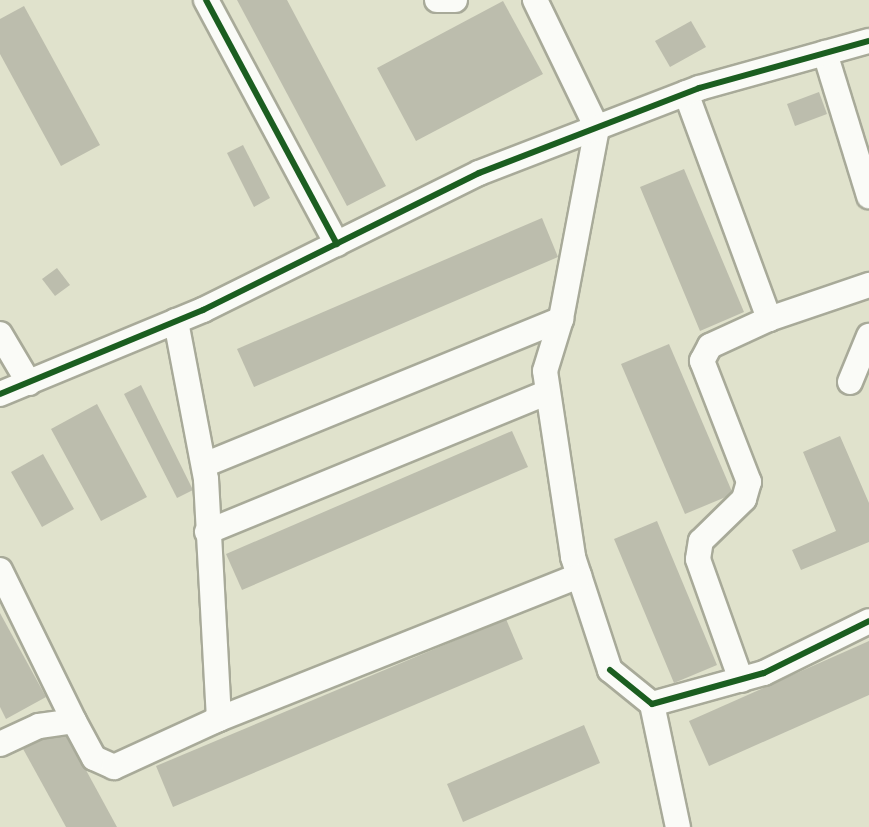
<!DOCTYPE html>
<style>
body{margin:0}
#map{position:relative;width:869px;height:827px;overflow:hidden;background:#e0e2cc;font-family:"PT Sans Narrow",sans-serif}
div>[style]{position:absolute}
.building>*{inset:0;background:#bcbdad}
.roads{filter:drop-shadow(2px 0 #a8aa99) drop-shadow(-2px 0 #a8aa99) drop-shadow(0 2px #a8aa99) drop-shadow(0 -2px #a8aa99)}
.minor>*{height:24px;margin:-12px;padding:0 12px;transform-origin:12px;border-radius:12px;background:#fafbf7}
.cycleway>*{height:6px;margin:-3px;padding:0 3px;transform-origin:3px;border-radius:3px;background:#1b5e20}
span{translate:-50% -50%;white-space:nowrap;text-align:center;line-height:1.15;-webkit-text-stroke:6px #e8eac4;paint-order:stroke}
</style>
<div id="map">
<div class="building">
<i style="clip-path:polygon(237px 0,287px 0,386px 186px,347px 206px)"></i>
<i style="clip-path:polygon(503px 1px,543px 74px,416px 141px,377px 68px)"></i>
<i style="clip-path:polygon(24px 6px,100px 145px,61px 166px,0 54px,0 19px)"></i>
<i style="clip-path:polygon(691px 21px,706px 47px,670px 67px,655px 41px)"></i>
<i style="clip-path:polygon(819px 92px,827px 114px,795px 126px,787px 104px)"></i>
<i style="clip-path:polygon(243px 145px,270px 198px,254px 207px,227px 153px)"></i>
<i style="clip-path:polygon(684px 169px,744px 312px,700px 331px,640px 187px)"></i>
<i style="clip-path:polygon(542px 218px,558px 257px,254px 387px,237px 349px)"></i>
<i style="clip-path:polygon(57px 268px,70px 285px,55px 296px,42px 279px)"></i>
<i style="clip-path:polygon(669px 344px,733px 494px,685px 514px,621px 364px)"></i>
<i style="clip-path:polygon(141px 385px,193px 490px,177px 498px,124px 394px)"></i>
<i style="clip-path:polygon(97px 404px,147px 497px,101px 521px,51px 429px)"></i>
<i style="clip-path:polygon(512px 431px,528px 467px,242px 590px,226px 554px)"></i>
<i style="clip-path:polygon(840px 436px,869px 503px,869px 542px,801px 570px,792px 550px,836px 531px,803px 452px)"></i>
<i style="clip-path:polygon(43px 454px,74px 509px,42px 527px,11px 472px)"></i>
<i style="clip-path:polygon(657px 521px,717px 665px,674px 683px,614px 539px)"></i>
<i style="clip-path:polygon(0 613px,46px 697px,6px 719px,0 707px)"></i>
<i style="clip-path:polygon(506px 619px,523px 659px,173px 807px,156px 766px)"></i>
<i style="clip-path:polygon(869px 641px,869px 695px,709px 766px,689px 721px)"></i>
<i style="clip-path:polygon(584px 725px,600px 763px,463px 822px,447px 784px)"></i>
<i style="clip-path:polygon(62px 726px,117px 827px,66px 827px,22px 747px)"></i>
</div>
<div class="roads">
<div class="minor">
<i style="left:206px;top:0;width:277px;rotate:61.8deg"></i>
<i style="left:437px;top:0;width:18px"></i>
<i style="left:535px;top:0;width:142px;rotate:64.2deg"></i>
<i style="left:597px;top:128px;width:194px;rotate:100.7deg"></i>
<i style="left:561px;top:319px;width:54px;rotate:107.1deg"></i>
<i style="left:545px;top:371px;width:188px;rotate:81.4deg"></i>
<i style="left:573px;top:557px;width:119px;rotate:71.9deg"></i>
<i style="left:610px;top:670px;width:54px;rotate:39deg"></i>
<i style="left:652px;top:704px;width:116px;rotate:-15.5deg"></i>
<i style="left:764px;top:673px;width:117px;rotate:-26.3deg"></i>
<i style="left:825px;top:53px;width:150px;rotate:72.9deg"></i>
<i style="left:686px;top:93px;width:241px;rotate:69.8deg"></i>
<i style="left:0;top:334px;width:57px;rotate:59.4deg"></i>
<i style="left:850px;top:382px;width:50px;rotate:-67.6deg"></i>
<i style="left:0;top:394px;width:220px;rotate:-22.5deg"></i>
<i style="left:203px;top:310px;width:308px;rotate:-26.4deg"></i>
<i style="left:479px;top:173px;width:236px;rotate:-21.1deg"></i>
<i style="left:699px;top:88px;width:176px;rotate:-15.5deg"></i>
<i style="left:204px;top:465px;width:386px;rotate:-22.2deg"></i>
<i style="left:207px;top:532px;width:366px;rotate:-22.3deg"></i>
<i style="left:0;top:570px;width:168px;rotate:63.9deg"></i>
<i style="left:741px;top:680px;width:128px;rotate:-109.6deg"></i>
<i style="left:698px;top:559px;width:18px;rotate:-81deg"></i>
<i style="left:701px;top:541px;width:60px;rotate:-44.3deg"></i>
<i style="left:744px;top:499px;width:18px;rotate:-74deg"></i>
<i style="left:749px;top:482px;width:130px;rotate:-111.2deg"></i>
<i style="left:702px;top:361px;width:17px;rotate:-62deg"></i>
<i style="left:710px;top:346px;width:65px;rotate:-24.6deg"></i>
<i style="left:769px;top:319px;width:106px;rotate:-18.8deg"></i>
<i style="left:652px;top:704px;width:126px;rotate:78.1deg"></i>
<i style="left:214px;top:721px;width:393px;rotate:-21.7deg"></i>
<i style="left:0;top:744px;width:43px;rotate:-24.8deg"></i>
<i style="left:39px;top:726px;width:35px;rotate:-8deg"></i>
<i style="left:74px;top:721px;width:42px;rotate:61.6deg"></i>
<i style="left:94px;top:758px;width:22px;rotate:24deg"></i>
<i style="left:114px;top:767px;width:115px;rotate:-24.6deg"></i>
<i style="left:219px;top:719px;width:240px;rotate:-93.1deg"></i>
<i style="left:206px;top:479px;width:161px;rotate:-100.8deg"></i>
</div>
</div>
<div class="cycleway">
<i style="left:206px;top:0;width:277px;rotate:61.8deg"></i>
<i style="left:0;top:394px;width:220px;rotate:-22.5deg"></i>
<i style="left:203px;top:310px;width:308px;rotate:-26.4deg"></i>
<i style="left:479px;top:173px;width:236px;rotate:-21.1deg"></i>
<i style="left:699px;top:88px;width:176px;rotate:-15.5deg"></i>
<i style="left:610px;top:670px;width:54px;rotate:39deg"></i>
<i style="left:652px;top:704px;width:116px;rotate:-15.5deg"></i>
<i style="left:764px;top:673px;width:117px;rotate:-26.3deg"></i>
</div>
</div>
